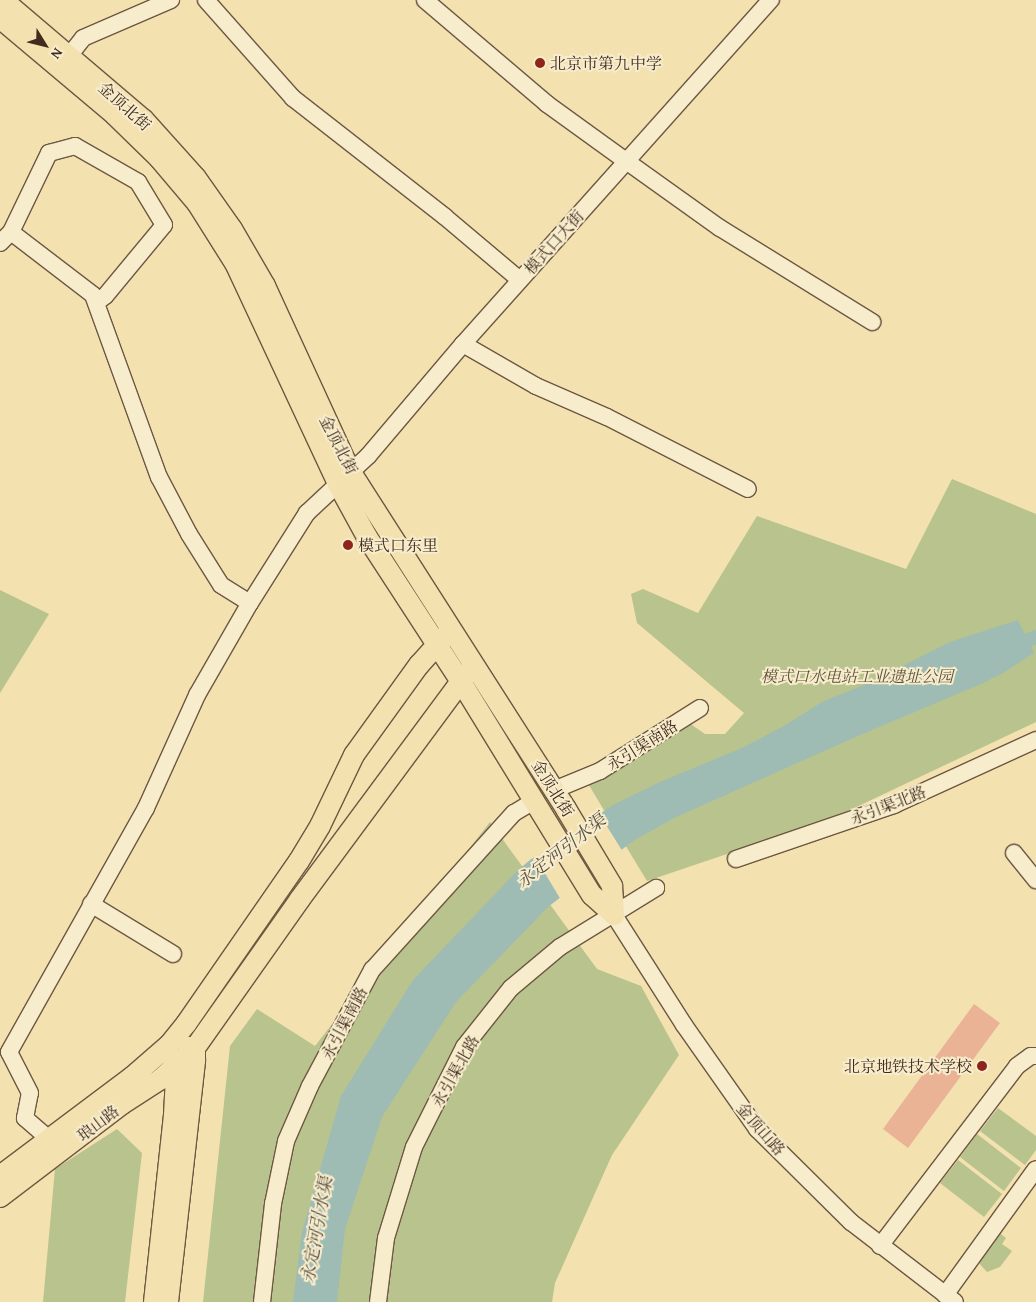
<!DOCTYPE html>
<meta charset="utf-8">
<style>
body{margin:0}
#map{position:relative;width:1036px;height:1302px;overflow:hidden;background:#f3e1b0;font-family:"Gentium Book Plus","Noto Serif SC",serif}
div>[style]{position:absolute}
.green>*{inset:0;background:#b8c38d}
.water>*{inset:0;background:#9ebcb4}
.pier>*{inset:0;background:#f3e1b0}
.canal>*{height:14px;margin:-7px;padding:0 7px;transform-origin:7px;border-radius:7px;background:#9ebcb4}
.building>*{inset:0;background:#ebb396}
.roads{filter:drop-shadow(1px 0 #6d5842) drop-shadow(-1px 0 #6d5842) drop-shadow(0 1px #6d5842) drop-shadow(0 -1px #6d5842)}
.minor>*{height:16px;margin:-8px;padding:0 8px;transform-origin:8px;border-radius:8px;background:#f7eccc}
.major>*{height:20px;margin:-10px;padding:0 10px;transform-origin:10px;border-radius:10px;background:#f3e1b0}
.dots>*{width:14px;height:14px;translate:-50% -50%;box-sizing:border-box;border:2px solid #f7eccc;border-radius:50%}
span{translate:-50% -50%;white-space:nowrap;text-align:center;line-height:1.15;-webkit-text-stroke:4px #f7eccc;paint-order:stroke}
.poi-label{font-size:16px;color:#402b1e}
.left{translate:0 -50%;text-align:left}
.right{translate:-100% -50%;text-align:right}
.street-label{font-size:16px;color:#402b1e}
.park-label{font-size:16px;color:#5e513a;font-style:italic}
.water-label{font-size:18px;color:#584f44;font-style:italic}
.north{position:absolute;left:20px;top:20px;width:50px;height:50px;-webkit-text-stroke:4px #f7eccc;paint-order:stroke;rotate:126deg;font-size:14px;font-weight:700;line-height:20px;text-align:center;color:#402b1e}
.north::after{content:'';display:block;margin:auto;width:18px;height:22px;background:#402b1e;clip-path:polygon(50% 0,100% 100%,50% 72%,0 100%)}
</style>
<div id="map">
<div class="green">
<i style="clip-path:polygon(952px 479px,1036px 514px,1036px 722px,831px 819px,647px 881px,587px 782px,689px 723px,705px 734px,725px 734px,744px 713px,637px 623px,631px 594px,643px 589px,698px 613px,757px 516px,906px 569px)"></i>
<i style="clip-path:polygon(0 590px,49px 614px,0 693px)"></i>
<i style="clip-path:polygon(490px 822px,597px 969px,641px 986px,679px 1055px,612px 1155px,555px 1283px,552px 1302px,203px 1302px,230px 1046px,257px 1009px,315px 1046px)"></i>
<i style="clip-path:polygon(998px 1108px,1036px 1136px,1036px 1150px,1025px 1165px,980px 1131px)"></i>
<i style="clip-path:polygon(117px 1129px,142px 1153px,125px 1302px,43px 1302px,55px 1169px)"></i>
<i style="clip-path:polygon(977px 1134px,1021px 1168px,1004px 1191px,960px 1157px)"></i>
<i style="clip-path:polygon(958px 1160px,1002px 1194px,984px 1217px,940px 1183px)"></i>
<i style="clip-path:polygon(997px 1231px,1006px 1238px,1002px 1244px,1012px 1251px,1000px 1267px,987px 1272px,978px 1262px)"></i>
</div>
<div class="water">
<i style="clip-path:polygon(1018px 620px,1034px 653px,1003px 673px,981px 684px,860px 735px,674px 818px,633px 841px,548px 907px,456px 1002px,382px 1117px,345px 1229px,337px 1302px,293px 1302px,302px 1232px,341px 1096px,413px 980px,518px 870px,530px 860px,613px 805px,660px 782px,742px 748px,784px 726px,822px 702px,864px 685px,950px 642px)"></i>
</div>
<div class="pier">
<i style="clip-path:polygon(598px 812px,623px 852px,561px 900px,534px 855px)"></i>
</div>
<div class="canal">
<i style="left:1011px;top:647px;width:27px;rotate:-22deg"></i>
</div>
<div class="building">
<i style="clip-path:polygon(974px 1004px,1000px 1023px,908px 1148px,883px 1129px)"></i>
</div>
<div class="roads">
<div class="minor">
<i style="left:206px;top:0;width:131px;rotate:48.4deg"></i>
<i style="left:293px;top:98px;width:192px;rotate:38deg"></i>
<i style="left:444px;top:216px;width:99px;rotate:40.1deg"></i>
<i style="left:425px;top:0;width:160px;rotate:40.4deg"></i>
<i style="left:547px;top:104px;width:97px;rotate:35.8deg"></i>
<i style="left:626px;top:161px;width:115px;rotate:35.5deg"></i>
<i style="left:720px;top:228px;width:179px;rotate:31.7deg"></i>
<i style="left:62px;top:65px;width:34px;rotate:-52deg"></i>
<i style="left:83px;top:38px;width:96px;rotate:-23.4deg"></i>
<i style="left:11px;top:232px;width:88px;rotate:-64.3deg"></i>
<i style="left:49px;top:153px;width:27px;rotate:-15deg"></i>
<i style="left:75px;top:146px;width:73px;rotate:29.7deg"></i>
<i style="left:138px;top:182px;width:50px;rotate:58.8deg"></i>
<i style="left:164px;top:225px;width:92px;rotate:129.7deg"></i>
<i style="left:105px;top:296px;width:11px;rotate:142deg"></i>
<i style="left:0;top:243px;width:16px;rotate:-45deg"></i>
<i style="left:11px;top:232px;width:103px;rotate:37.5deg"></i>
<i style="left:93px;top:295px;width:194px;rotate:70.1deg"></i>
<i style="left:159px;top:477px;width:64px;rotate:62.2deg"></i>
<i style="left:189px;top:534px;width:60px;rotate:57.9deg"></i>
<i style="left:221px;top:585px;width:34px;rotate:32deg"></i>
<i style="left:463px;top:344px;width:84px;rotate:29.9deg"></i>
<i style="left:536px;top:386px;width:77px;rotate:23.6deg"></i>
<i style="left:607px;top:417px;width:158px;rotate:27.1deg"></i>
<i style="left:554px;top:790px;width:50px;rotate:-22.4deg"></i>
<i style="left:600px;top:771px;width:118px;rotate:-32.2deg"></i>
<i style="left:1014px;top:853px;width:35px;rotate:51deg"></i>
<i style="left:736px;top:859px;width:167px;rotate:-18.9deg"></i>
<i style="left:894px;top:805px;width:156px;rotate:-24.6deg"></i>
<i style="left:91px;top:904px;width:96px;rotate:31.4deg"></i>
<i style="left:614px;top:915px;width:130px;rotate:57.5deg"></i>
<i style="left:684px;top:1025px;width:127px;rotate:54.9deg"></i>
<i style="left:757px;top:1129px;width:132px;rotate:44.7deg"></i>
<i style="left:851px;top:1222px;width:131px;rotate:37.6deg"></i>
<i style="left:49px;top:1139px;width:32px;rotate:-139deg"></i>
<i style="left:25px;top:1118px;width:25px;rotate:-79deg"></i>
<i style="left:30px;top:1093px;width:46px;rotate:-117.1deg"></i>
<i style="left:9px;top:1052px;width:280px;rotate:-60.7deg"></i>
<i style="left:146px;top:808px;width:124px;rotate:-65.7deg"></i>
<i style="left:197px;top:695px;width:106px;rotate:-60.1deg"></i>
<i style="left:250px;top:603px;width:107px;rotate:-57.7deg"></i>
<i style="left:307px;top:513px;width:83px;rotate:-43.1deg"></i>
<i style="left:368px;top:456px;width:147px;rotate:-49.7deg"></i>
<i style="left:463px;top:344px;width:462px;rotate:-48.2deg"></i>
<i style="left:880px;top:1246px;width:226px;rotate:-52.7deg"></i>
<i style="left:1017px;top:1066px;width:17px;rotate:-36deg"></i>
<i style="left:1031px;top:1056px;width:5px"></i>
<i style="left:945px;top:1295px;width:155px;rotate:-54.2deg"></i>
<i style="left:262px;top:1302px;width:99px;rotate:-83.6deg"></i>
<i style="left:273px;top:1204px;width:64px;rotate:-78.3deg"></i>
<i style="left:286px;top:1141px;width:60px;rotate:-66.4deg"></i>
<i style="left:310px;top:1086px;width:132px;rotate:-61.9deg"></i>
<i style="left:372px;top:970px;width:212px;rotate:-47.9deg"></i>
<i style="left:514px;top:813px;width:23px;rotate:-31deg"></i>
<i style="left:378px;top:1302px;width:64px;rotate:-82.9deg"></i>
<i style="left:386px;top:1238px;width:95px;rotate:-72.9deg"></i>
<i style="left:414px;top:1147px;width:112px;rotate:-63.4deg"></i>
<i style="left:464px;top:1047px;width:75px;rotate:-51.5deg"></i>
<i style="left:511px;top:988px;width:64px;rotate:-39.9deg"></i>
<i style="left:560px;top:947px;width:113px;rotate:-31.6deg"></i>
</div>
<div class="major">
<i style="left:3px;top:0;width:184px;rotate:40.4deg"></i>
<i style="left:143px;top:119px;width:79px;rotate:48.1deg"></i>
<i style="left:196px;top:178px;width:62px;rotate:54.8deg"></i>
<i style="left:232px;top:229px;width:66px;rotate:59.9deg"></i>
<i style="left:265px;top:286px;width:204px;rotate:65.3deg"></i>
<i style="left:350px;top:471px;width:401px;rotate:57.4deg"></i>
<i style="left:566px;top:809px;width:90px;rotate:59.1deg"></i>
<i style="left:612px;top:886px;width:29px;rotate:86deg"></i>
<i style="left:0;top:18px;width:150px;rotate:40.1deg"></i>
<i style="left:115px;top:115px;width:62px;rotate:44.3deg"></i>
<i style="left:159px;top:158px;width:59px;rotate:49.8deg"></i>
<i style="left:197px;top:203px;width:73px;rotate:57.8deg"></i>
<i style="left:236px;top:265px;width:242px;rotate:65deg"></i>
<i style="left:338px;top:484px;width:60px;rotate:61.3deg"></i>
<i style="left:367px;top:537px;width:171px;rotate:57deg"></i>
<i style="left:460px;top:680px;width:252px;rotate:58.5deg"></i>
<i style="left:592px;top:895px;width:30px;rotate:42deg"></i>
<i style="left:0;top:1176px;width:165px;rotate:-36.9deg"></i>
<i style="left:132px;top:1077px;width:49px;rotate:-40.9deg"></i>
<i style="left:169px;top:1045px;width:27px;rotate:-51deg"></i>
<i style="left:186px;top:1024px;width:198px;rotate:-55.3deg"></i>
<i style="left:299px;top:861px;width:41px;rotate:-59deg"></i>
<i style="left:320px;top:826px;width:79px;rotate:-64.4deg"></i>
<i style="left:354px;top:755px;width:111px;rotate:-54.2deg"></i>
<i style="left:419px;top:665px;width:39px;rotate:-48deg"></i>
<i style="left:0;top:1197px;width:153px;rotate:-37.3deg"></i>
<i style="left:122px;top:1104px;width:46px;rotate:-32.7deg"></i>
<i style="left:161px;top:1079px;width:46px;rotate:-42.4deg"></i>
<i style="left:195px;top:1048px;width:182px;rotate:-54.8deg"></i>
<i style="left:300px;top:899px;width:282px;rotate:-53.5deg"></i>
<i style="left:154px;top:1302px;width:188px;rotate:-83.9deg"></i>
<i style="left:174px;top:1115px;width:37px;rotate:-87deg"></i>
<i style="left:176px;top:1078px;width:20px;rotate:-99deg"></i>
<i style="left:168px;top:1302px;width:244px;rotate:-83.6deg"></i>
<i style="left:195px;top:1060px;width:12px;rotate:-90deg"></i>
<i style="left:195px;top:1048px;width:7px;rotate:-172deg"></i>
</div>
</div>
<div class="dots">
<i style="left:540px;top:63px;background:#8f2418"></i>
<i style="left:348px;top:545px;background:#8f2418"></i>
<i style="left:982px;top:1066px;background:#8f2418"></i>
</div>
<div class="poi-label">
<span class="left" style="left:550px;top:63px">北京市第九中学</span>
<span class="left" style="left:358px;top:545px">模式口东里</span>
<span class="right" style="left:972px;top:1066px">北京地铁技术学校</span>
</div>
<div class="street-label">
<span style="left:125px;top:106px;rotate:42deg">金顶北街</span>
<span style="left:554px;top:242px;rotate:-48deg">模式口大街</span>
<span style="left:339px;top:445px;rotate:63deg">金顶北街</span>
<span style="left:642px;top:745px;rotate:-32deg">永引渠南路</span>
<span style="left:553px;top:788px;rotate:58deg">金顶北街</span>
<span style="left:888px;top:805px;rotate:-21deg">永引渠北路</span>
<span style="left:344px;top:1023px;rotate:-62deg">永引渠南路</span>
<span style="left:455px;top:1071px;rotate:-60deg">永引渠北路</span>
<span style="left:98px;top:1123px;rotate:-37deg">琅山路</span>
<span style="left:761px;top:1129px;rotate:49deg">金顶山路</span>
</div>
<div class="park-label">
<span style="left:857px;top:676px">模式口水电站工业遗址公园</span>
</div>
<div class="water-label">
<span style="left:561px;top:851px;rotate:-38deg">永定河引水渠</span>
<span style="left:317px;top:1230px;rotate:-80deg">永定河引水渠</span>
</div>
<div class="north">N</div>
</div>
